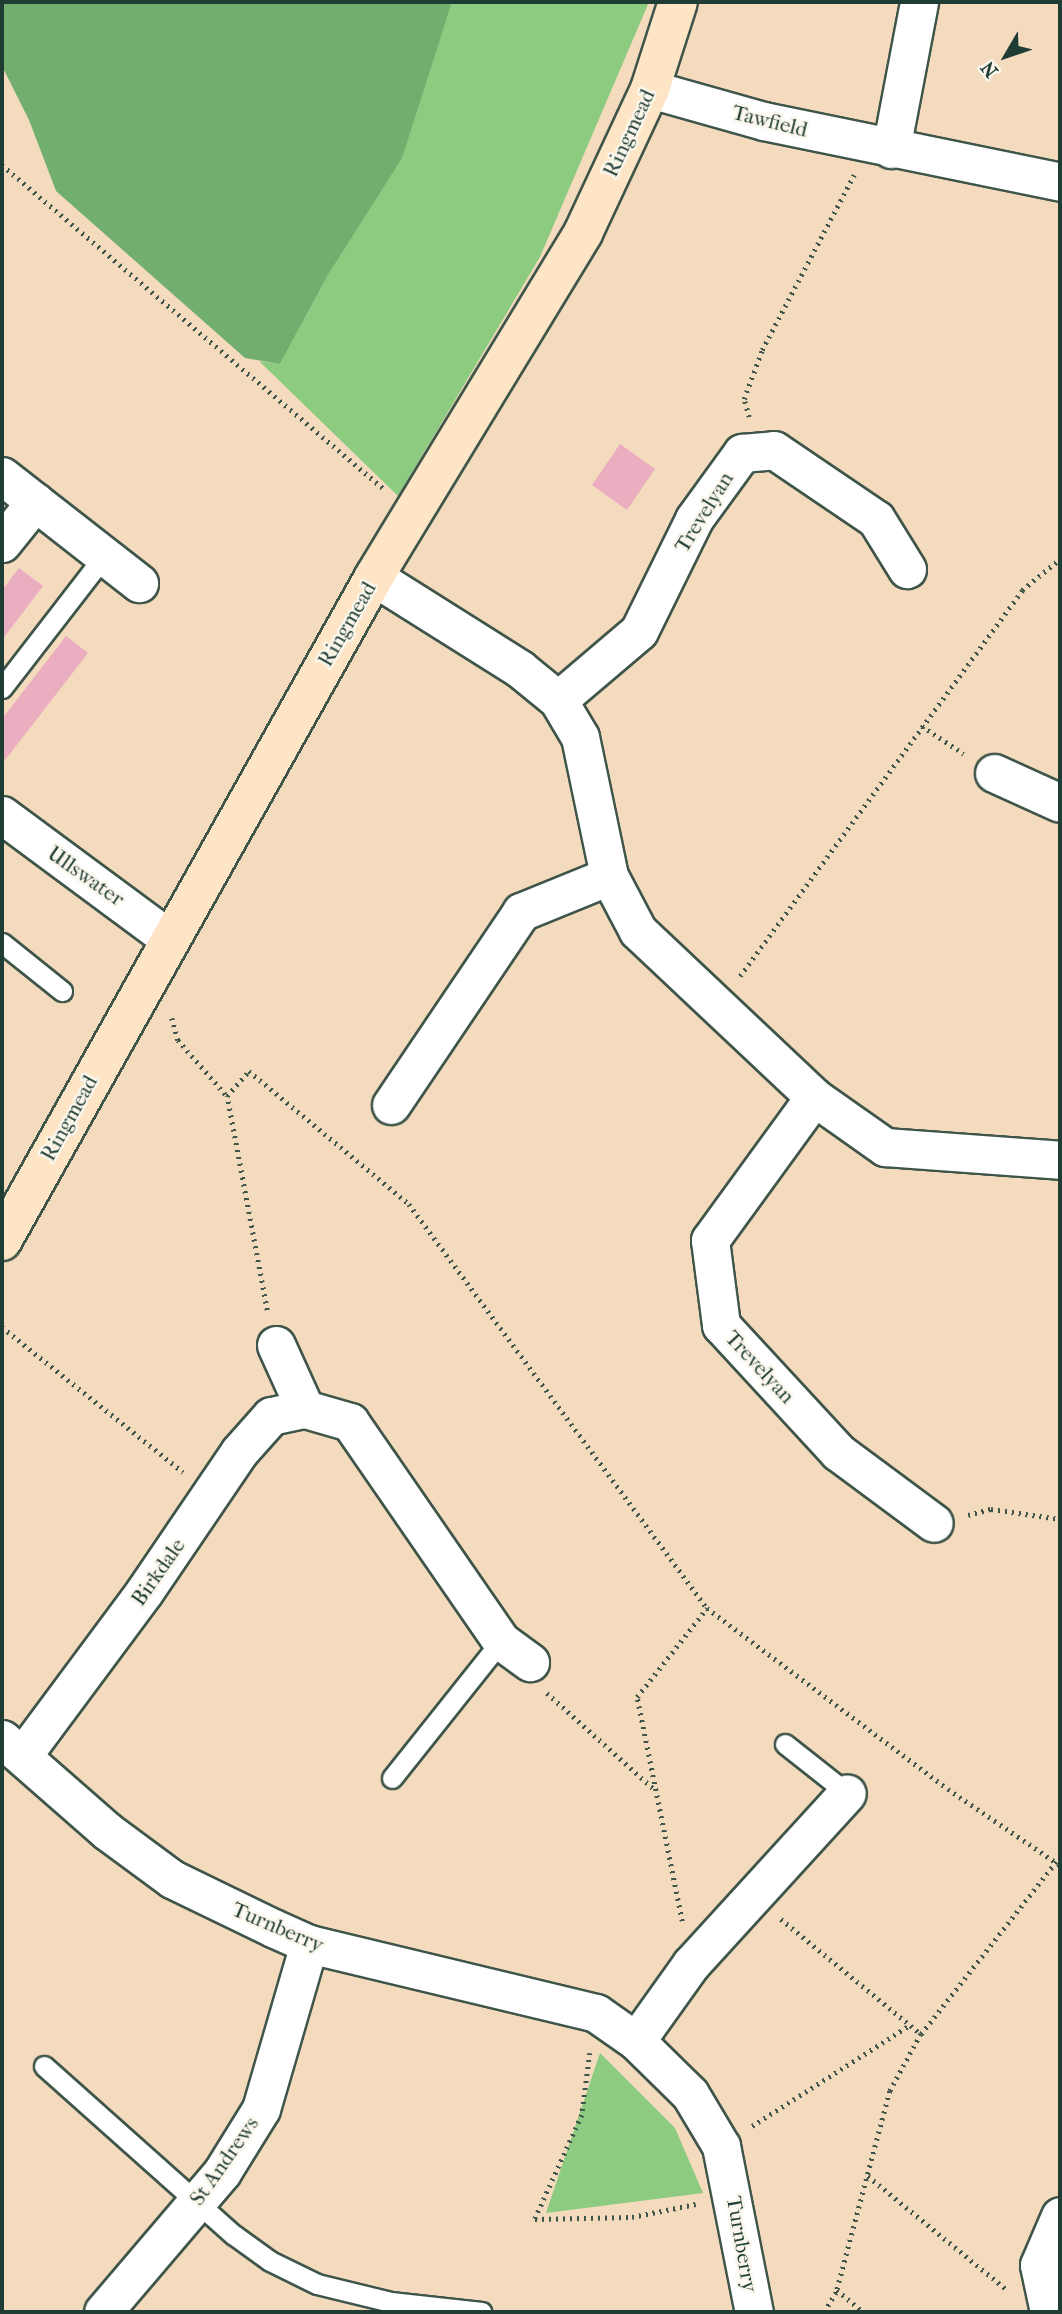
<!DOCTYPE html>
<style>
body{margin:0}
#map{position:relative;width:1062px;height:2314px;overflow:hidden;background:#f4dbbe;font-family:"IM FELL French Canon",serif}
div>[style]{position:absolute}
.green>*{inset:0;background:#8dcb81}
.forest>*{inset:0;background:#72af6f}
.building>*{inset:0;background:#ebadc0}
.path>*{height:4.5px;margin-top:-2.25px;transform-origin:0;background:repeating-linear-gradient(90deg,#3f5549 0 2px,transparent 0 7px)}
.roads{filter:drop-shadow(2px 0 #3f5549) drop-shadow(-2px 0 #3f5549) drop-shadow(0 2px #3f5549) drop-shadow(0 -2px #3f5549)}
.lane>*{height:19px;margin:-9.5px;padding:0 9.5px;transform-origin:9.5px;border-radius:9.5px;background:#fff}
.street>*{height:37px;margin:-18.5px;padding:0 18.5px;transform-origin:18.5px;border-radius:18.5px;background:#fff}
.secondary>*{height:38px;margin:-19px;padding:0 19px;transform-origin:19px;border-radius:19px;background:#fde5c5}
span{translate:-50% -50%;white-space:nowrap;text-align:center;line-height:1.15;-webkit-text-stroke:5px #fbf7ec;paint-order:stroke}
.street-label{font-size:21px;color:#1f3d34}
.frame{position:absolute;inset:0;border:4px solid #1f3d34;pointer-events:none}
.north{position:absolute;left:971px;top:21px;width:70px;height:70px;-webkit-text-stroke:5px #fbf7ec;paint-order:stroke;rotate:231deg;font-size:19px;font-weight:700;line-height:28px;text-align:center;color:#1f3d34}
.north::after{content:'';display:block;margin:auto;width:24px;height:32px;background:#1f3d34;clip-path:polygon(50% 0,100% 100%,50% 72%,0 100%)}
</style>
<div id="map">
<div class="green">
<i style="clip-path:polygon(452px 2px,649px 2px,540px 257px,398px 496px,259px 361px,280px 364px,328px 275px,401px 158px)"></i>
<i style="clip-path:polygon(600px 2053px,675px 2128px,703px 2193px,546px 2213px)"></i>
</div>
<div class="forest">
<i style="clip-path:polygon(2px 2px,452px 2px,402px 158px,328px 275px,280px 364px,245px 358px,56px 191px,29px 120px,2px 66px)"></i>
</div>
<div class="building">
<i style="clip-path:polygon(620px 444px,655px 469px,627px 510px,592px 485px)"></i>
<i style="clip-path:polygon(19px 568px,43px 586px,2px 640px,2px 590px)"></i>
<i style="clip-path:polygon(66px 636px,88px 653px,2px 764px,2px 719px)"></i>
</div>
<div class="path">
<i style="left:2px;top:165px;width:501px;rotate:40.3deg"></i>
<i style="left:749px;top:417px;width:19px;rotate:-106deg"></i>
<i style="left:744px;top:399px;width:52px;rotate:-69.8deg"></i>
<i style="left:762px;top:350px;width:198px;rotate:-62.3deg"></i>
<i style="left:922px;top:726px;width:50px;rotate:33.7deg"></i>
<i style="left:740px;top:976px;width:478px;rotate:-53.8deg"></i>
<i style="left:1022px;top:590px;width:49px;rotate:-39.2deg"></i>
<i style="left:172px;top:1018px;width:23px;rotate:75deg"></i>
<i style="left:178px;top:1040px;width:74px;rotate:48.8deg"></i>
<i style="left:267px;top:1310px;width:218px;rotate:-100.6deg"></i>
<i style="left:227px;top:1096px;width:33px;rotate:-49deg"></i>
<i style="left:249px;top:1071px;width:208px;rotate:39.7deg"></i>
<i style="left:409px;top:1204px;width:502px;rotate:53.59deg"></i>
<i style="left:707px;top:1608px;width:301px;rotate:36.9deg"></i>
<i style="left:948px;top:1789px;width:135px;rotate:34.2deg"></i>
<i style="left:2px;top:1327px;width:232px;rotate:38.7deg"></i>
<i style="left:968px;top:1515px;width:24px;rotate:-15deg"></i>
<i style="left:991px;top:1509px;width:70px;rotate:8.2deg"></i>
<i style="left:547px;top:1693px;width:145px;rotate:41.9deg"></i>
<i style="left:781px;top:1919px;width:181px;rotate:39.4deg"></i>
<i style="left:921px;top:2034px;width:65px;rotate:118.5deg"></i>
<i style="left:890px;top:2091px;width:206px;rotate:104.9deg"></i>
<i style="left:682px;top:1921px;width:228px;rotate:-101.4deg"></i>
<i style="left:637px;top:1697px;width:113px;rotate:-51.8deg"></i>
<i style="left:921px;top:2034px;width:219px;rotate:-51.9deg"></i>
<i style="left:590px;top:2053px;width:63px;rotate:97.4deg"></i>
<i style="left:582px;top:2115px;width:114px;rotate:114.3deg"></i>
<i style="left:535px;top:2219px;width:97px;rotate:-1.2deg"></i>
<i style="left:632px;top:2217px;width:65px;rotate:-11.5deg"></i>
<i style="left:752px;top:2126px;width:188px;rotate:-32.6deg"></i>
<i style="left:868px;top:2176px;width:178px;rotate:39.3deg"></i>
<i style="left:824px;top:2312px;width:26px;rotate:-59deg"></i>
<i style="left:837px;top:2290px;width:34px;rotate:40deg"></i>
</div>
<div class="roads">
<div class="lane">
<i style="left:2px;top:688px;width:167px;rotate:-52.3deg"></i>
<i style="left:2px;top:943px;width:77px;rotate:38.7deg"></i>
<i style="left:785px;top:1744px;width:79px;rotate:38.3deg"></i>
<i style="left:392px;top:1778px;width:175px;rotate:-51.5deg"></i>
<i style="left:44px;top:2066px;width:254px;rotate:41.7deg"></i>
<i style="left:234px;top:2235px;width:44px;rotate:35.8deg"></i>
<i style="left:270px;top:2261px;width:52px;rotate:26.1deg"></i>
<i style="left:317px;top:2284px;width:76px;rotate:13.7deg"></i>
<i style="left:391px;top:2302px;width:91px;rotate:6.3deg"></i>
</div>
<div class="street">
<i style="left:650px;top:89px;width:118px;rotate:15.7deg"></i>
<i style="left:764px;top:121px;width:302px;rotate:11.6deg"></i>
<i style="left:891px;top:149px;width:150px;rotate:-79.2deg"></i>
<i style="left:2px;top:476px;width:174px;rotate:38deg"></i>
<i style="left:2px;top:543px;width:53px;rotate:-51.2deg"></i>
<i style="left:374px;top:577px;width:173px;rotate:32.2deg"></i>
<i style="left:520px;top:669px;width:49px;rotate:39.2deg"></i>
<i style="left:558px;top:700px;width:43px;rotate:59.3deg"></i>
<i style="left:580px;top:737px;width:142px;rotate:78.2deg"></i>
<i style="left:609px;top:876px;width:62px;rotate:62.2deg"></i>
<i style="left:638px;top:931px;width:242px;rotate:43.3deg"></i>
<i style="left:814px;top:1097px;width:87px;rotate:35.2deg"></i>
<i style="left:885px;top:1147px;width:175px;rotate:4.2deg"></i>
<i style="left:558px;top:700px;width:106px;rotate:-40.4deg"></i>
<i style="left:639px;top:631px;width:125px;rotate:-63.8deg"></i>
<i style="left:694px;top:519px;width:82px;rotate:-54deg"></i>
<i style="left:742px;top:453px;width:32px;rotate:-5deg"></i>
<i style="left:774px;top:450px;width:123px;rotate:34.1deg"></i>
<i style="left:876px;top:519px;width:59px;rotate:58.2deg"></i>
<i style="left:994px;top:773px;width:72px;rotate:24.4deg"></i>
<i style="left:2px;top:815px;width:207px;rotate:36.5deg"></i>
<i style="left:814px;top:1097px;width:177px;rotate:126deg"></i>
<i style="left:710px;top:1240px;width:86px;rotate:82.6deg"></i>
<i style="left:721px;top:1325px;width:173px;rotate:47.3deg"></i>
<i style="left:838px;top:1452px;width:119px;rotate:36.5deg"></i>
<i style="left:391px;top:1105px;width:233px;rotate:-56deg"></i>
<i style="left:521px;top:912px;width:95px;rotate:-22.2deg"></i>
<i style="left:276px;top:1345px;width:70px;rotate:65.6deg"></i>
<i style="left:305px;top:1409px;width:47px;rotate:16.1deg"></i>
<i style="left:350px;top:1422px;width:266px;rotate:55.4deg"></i>
<i style="left:501px;top:1641px;width:36px;rotate:36deg"></i>
<i style="left:2px;top:1739px;width:140px;rotate:41.2deg"></i>
<i style="left:107px;top:1831px;width:81px;rotate:36.4deg"></i>
<i style="left:172px;top:1879px;width:112px;rotate:25.9deg"></i>
<i style="left:273px;top:1928px;width:39px;rotate:24deg"></i>
<i style="left:309px;top:1944px;width:295px;rotate:13.5deg"></i>
<i style="left:596px;top:2013px;width:49px;rotate:35deg"></i>
<i style="left:636px;top:2041px;width:76px;rotate:44.5deg"></i>
<i style="left:690px;top:2094px;width:61px;rotate:59.2deg"></i>
<i style="left:721px;top:2146px;width:169px;rotate:78.8deg"></i>
<i style="left:23px;top:1755px;width:203px;rotate:-53.4deg"></i>
<i style="left:144px;top:1592px;width:169px;rotate:-55.8deg"></i>
<i style="left:239px;top:1452px;width:48px;rotate:-48.4deg"></i>
<i style="left:271px;top:1416px;width:35px;rotate:-12deg"></i>
<i style="left:636px;top:2041px;width:95px;rotate:-54.5deg"></i>
<i style="left:691px;top:1964px;width:231px;rotate:-47.6deg"></i>
<i style="left:103px;top:2312px;width:184px;rotate:-49.6deg"></i>
<i style="left:222px;top:2172px;width:74px;rotate:-58.2deg"></i>
<i style="left:261px;top:2109px;width:172px;rotate:-73.8deg"></i>
<i style="left:1049px;top:2312px;width:48px;rotate:-102deg"></i>
<i style="left:1039px;top:2265px;width:53px;rotate:-66.8deg"></i>
</div>
<div class="secondary">
<i style="left:2px;top:1241px;width:761px;rotate:-60.74deg"></i>
<i style="left:374px;top:577px;width:403px;rotate:-58.7deg"></i>
<i style="left:583px;top:233px;width:159px;rotate:-65deg"></i>
<i style="left:650px;top:89px;width:91px;rotate:-72.2deg"></i>
</div>
</div>
<div class="street-label">
<span style="left:770px;top:121px;rotate:14deg">Tawfield</span>
<span style="left:629px;top:133px;rotate:-65deg">Ringmead</span>
<span style="left:704px;top:512px;rotate:-58deg">Trevelyan</span>
<span style="left:347px;top:624px;rotate:-60deg">Ringmead</span>
<span style="left:86px;top:876px;rotate:35deg">Ullswater</span>
<span style="left:69px;top:1118px;rotate:-61deg">Ringmead</span>
<span style="left:760px;top:1367px;rotate:47deg">Trevelyan</span>
<span style="left:158px;top:1572px;rotate:-55deg">Birkdale</span>
<span style="left:278px;top:1927px;rotate:23deg">Turnberry</span>
<span style="left:224px;top:2161px;rotate:-55deg">St Andrews</span>
<span style="left:742px;top:2244px;rotate:80deg">Turnberry</span>
</div>
<div class="frame"></div>
<div class="north">N</div>
</div>
